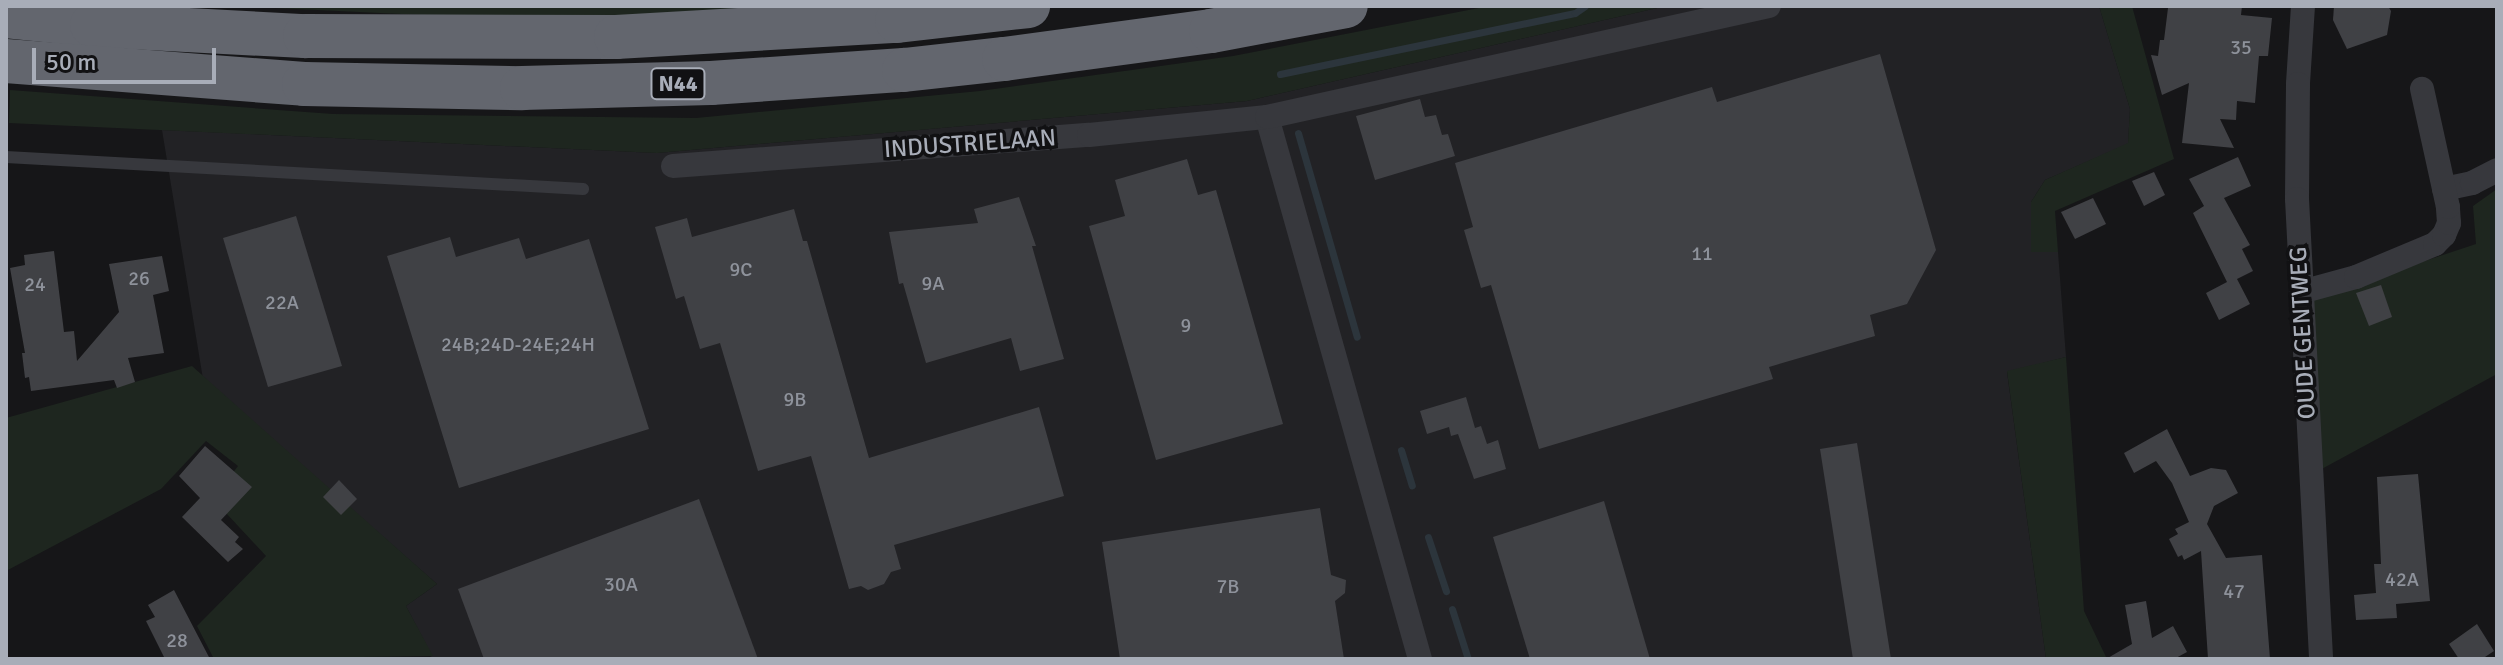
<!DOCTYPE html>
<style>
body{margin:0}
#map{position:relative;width:2503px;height:665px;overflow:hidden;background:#161618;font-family:Signika,sans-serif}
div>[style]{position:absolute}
.built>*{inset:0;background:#222225}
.green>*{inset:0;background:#1e261f}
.stream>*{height:7px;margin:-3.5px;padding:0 3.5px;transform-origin:3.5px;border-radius:3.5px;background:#2c353c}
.building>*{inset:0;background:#404145}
.lane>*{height:12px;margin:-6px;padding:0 6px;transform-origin:6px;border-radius:6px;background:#37383d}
.street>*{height:24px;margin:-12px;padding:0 12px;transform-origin:12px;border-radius:12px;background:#37383d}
.highway>*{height:44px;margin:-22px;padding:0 22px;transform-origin:22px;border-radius:22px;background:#63666e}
span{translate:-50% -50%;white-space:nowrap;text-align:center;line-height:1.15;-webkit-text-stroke:7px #111113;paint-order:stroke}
.number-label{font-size:20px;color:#8e929b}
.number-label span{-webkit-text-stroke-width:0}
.shield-label span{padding:2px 6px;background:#111113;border:2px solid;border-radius:6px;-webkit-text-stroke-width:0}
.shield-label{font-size:22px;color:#a8adb8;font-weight:700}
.street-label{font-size:24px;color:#a8adb8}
.frame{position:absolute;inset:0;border:8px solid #a8adb8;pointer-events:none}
.scale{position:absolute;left:32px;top:48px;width:184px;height:36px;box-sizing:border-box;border:4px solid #a8adb8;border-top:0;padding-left:10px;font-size:24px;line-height:28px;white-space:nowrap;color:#a8adb8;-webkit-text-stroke:6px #111113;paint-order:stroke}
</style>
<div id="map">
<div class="built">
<i style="clip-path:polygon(1666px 6px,2099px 6px,2130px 109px,2128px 144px,2045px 180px,2031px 202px,2031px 252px,2058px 252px,2066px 357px,2007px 372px,2046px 659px,426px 659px,432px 656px,406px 606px,437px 584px,203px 379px,162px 130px,657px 153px,1247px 101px)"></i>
</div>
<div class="green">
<i style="clip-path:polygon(233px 6px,826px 6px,775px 12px,485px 18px)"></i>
<i style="clip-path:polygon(1489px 6px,1666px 6px,1247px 101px,657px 153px,9px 123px,10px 90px,333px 114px,696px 118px,980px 91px,1233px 56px)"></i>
<i style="clip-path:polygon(2099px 6px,2132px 6px,2174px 159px,2055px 211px,2058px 252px,2031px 252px,2031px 202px,2045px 180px,2128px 143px,2130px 109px)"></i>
<i style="clip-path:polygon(2497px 189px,2497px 374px,2318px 471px,2307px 300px,2476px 244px,2473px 206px)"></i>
<i style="clip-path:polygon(2066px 357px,2084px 611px,2107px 659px,2046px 659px,2007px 371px)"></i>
<i style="clip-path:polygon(192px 366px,437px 584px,406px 606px,433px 656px,214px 659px,197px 626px,266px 556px,213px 499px,238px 466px,206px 441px,161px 489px,6px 571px,6px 418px)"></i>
</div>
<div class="stream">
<i style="left:1280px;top:74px;width:301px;rotate:-11.7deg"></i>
<i style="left:1575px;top:13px;width:12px;rotate:-35deg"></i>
<i style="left:1298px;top:133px;width:212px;rotate:73.9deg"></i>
<i style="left:1401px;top:450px;width:37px;rotate:73deg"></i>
<i style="left:1428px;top:537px;width:57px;rotate:71.6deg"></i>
<i style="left:1452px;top:609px;width:52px;rotate:72.3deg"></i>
</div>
<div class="building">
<i style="clip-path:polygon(2183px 6px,2242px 6px,2241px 15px,2272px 18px,2268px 56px,2259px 56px,2255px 103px,2237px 101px,2236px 120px,2220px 119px,2234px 148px,2182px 143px,2189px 83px,2162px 95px,2151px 55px,2158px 56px,2160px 40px,2164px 40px,2168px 8px)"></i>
<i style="clip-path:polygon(2334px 6px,2388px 6px,2391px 11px,2387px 35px,2347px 49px,2333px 20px)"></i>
<i style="clip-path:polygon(1880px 54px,1936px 250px,1907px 304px,1870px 315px,1875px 336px,1769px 367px,1773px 379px,1539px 449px,1491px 285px,1481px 288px,1464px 230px,1473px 227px,1455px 163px,1712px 87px,1717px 102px)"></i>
<i style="clip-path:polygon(1420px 99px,1425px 117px,1436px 115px,1442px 135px,1448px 134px,1455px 156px,1375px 180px,1356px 116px)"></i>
<i style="clip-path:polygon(2238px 157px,2251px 186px,2224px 198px,2250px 245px,2242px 249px,2253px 271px,2237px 279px,2250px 304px,2219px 320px,2206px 293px,2227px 282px,2193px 213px,2204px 206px,2189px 179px)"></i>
<i style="clip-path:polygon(1187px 159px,1198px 195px,1216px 190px,1283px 424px,1156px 460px,1089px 226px,1125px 216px,1115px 180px)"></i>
<i style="clip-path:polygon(2154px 172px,2165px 195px,2144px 206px,2132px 181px)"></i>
<i style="clip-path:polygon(1019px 197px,1036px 246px,1032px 246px,1064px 359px,1020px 371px,1011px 338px,926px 363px,903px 283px,899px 284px,889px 232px,978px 223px,974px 209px)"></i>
<i style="clip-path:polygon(2093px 198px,2106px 224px,2075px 239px,2061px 212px)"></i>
<i style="clip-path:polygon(794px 209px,803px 241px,807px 241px,869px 458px,1039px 407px,1064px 496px,894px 545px,901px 569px,891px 572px,884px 584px,868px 590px,861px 586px,849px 589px,811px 456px,758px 471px,720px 343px,700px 349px,684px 296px,676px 299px,655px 227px,687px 218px,692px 237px)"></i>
<i style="clip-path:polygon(296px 216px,342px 366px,268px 387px,223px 238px)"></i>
<i style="clip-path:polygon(450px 237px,456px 257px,519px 238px,526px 259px,589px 239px,649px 429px,459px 488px,387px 256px)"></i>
<i style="clip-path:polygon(54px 251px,64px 332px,74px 331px,77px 361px,119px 312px,109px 264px,162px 256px,169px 291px,153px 295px,164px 353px,128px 358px,135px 382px,117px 388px,114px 380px,31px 391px,29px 377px,25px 378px,22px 353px,25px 353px,10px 268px,25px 265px,24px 255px)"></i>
<i style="clip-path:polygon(2381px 285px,2392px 317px,2369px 326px,2356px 293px)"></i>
<i style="clip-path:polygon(1466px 397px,1475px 428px,1481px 426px,1487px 444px,1498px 440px,1506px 469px,1474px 479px,1458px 434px,1451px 436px,1449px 427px,1427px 434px,1420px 411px)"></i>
<i style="clip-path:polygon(2167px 429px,2190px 476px,2211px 468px,2226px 470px,2238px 493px,2214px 506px,2207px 524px,2226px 558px,2262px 555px,2270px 659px,2208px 659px,2201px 551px,2184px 560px,2182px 555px,2178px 557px,2169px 539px,2178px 534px,2175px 529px,2189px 522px,2172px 483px,2156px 461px,2134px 473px,2124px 453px)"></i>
<i style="clip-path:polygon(1857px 443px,1891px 659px,1853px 659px,1820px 449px)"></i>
<i style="clip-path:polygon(205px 446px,252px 487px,221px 520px,239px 537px,235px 542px,243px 549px,228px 562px,182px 517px,200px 498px,179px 476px)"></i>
<i style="clip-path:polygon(2418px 474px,2430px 601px,2396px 604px,2397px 618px,2356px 620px,2354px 595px,2376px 593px,2374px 564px,2381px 564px,2377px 477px)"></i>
<i style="clip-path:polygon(339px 480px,357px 499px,341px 515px,323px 497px)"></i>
<i style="clip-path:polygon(699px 499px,758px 659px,484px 659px,458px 589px)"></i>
<i style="clip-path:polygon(1604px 501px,1650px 659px,1530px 659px,1493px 537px)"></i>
<i style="clip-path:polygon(1320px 508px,1331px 575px,1346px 580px,1345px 593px,1335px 601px,1344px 659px,1120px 659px,1102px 542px)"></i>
<i style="clip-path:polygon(174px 590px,210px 659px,165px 659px,146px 621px,155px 617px,148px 605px)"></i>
<i style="clip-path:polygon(2146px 601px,2152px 638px,2173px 626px,2187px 652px,2174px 659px,2106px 659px,2132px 644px,2125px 605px)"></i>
<i style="clip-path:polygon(2477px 624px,2494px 651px,2482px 659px,2459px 659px,2449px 644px)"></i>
</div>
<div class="lane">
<i style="left:6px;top:157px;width:578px;rotate:3.17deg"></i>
</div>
<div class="street">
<i style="left:2303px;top:6px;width:78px;rotate:93.7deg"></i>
<i style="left:2298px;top:84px;width:115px;rotate:90.5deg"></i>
<i style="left:2297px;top:199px;width:461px;rotate:87deg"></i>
<i style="left:1267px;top:117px;width:563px;rotate:74.24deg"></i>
<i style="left:673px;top:166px;width:417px;rotate:-4.3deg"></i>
<i style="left:1089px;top:135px;width:179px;rotate:-5.8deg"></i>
<i style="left:1267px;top:117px;width:514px;rotate:-12.47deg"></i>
<i style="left:2444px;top:189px;width:29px;rotate:-12deg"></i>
<i style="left:2472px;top:183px;width:28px;rotate:-27deg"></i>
<i style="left:2301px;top:292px;width:57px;rotate:-15.3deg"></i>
<i style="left:2356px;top:277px;width:86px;rotate:-22.7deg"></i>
<i style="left:2435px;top:244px;width:13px;rotate:-45deg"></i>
<i style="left:2444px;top:235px;width:13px;rotate:-67deg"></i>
<i style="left:2449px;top:223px;width:16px;rotate:-94deg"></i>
<i style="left:2448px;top:207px;width:121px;rotate:-102.4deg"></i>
</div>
<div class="highway">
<i style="left:6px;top:16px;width:86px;rotate:6deg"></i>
<i style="left:92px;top:25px;width:213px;rotate:3deg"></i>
<i style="left:305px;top:36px;width:311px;rotate:0.2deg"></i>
<i style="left:616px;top:37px;width:281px;rotate:-3.3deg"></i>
<i style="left:897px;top:21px;width:132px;rotate:-6.5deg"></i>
<i style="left:6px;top:61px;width:299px;rotate:4.4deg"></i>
<i style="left:304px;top:84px;width:218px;rotate:1.1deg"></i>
<i style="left:522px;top:88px;width:189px;rotate:-1.5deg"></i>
<i style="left:711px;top:83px;width:193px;rotate:-3.9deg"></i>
<i style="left:904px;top:70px;width:101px;rotate:-6.3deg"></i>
<i style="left:1004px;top:59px;width:209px;rotate:-7.7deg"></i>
<i style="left:1211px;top:31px;width:137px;rotate:-10.5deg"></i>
</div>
<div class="number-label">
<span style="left:2241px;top:47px">35</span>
<span style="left:1702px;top:253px">11</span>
<span style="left:741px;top:269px">9C</span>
<span style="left:139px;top:278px">26</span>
<span style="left:933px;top:283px">9A</span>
<span style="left:35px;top:284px">24</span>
<span style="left:282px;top:302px">22A</span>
<span style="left:1186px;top:325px">9</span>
<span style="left:518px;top:344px">24B;24D-24E;24H</span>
<span style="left:795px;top:399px">9B</span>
<span style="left:2402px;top:579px">42A</span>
<span style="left:621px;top:584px">30A</span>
<span style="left:1228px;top:586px">7B</span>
<span style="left:2234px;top:591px">47</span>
<span style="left:177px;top:640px">28</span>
</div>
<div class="shield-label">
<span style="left:678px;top:84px">N44</span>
</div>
<div class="street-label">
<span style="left:970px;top:144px;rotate:-4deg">INDUSTRIELAAN</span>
<span style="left:2303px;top:333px;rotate:-93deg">OUDE GENTWEG</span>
</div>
<div class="frame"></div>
<div class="scale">50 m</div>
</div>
